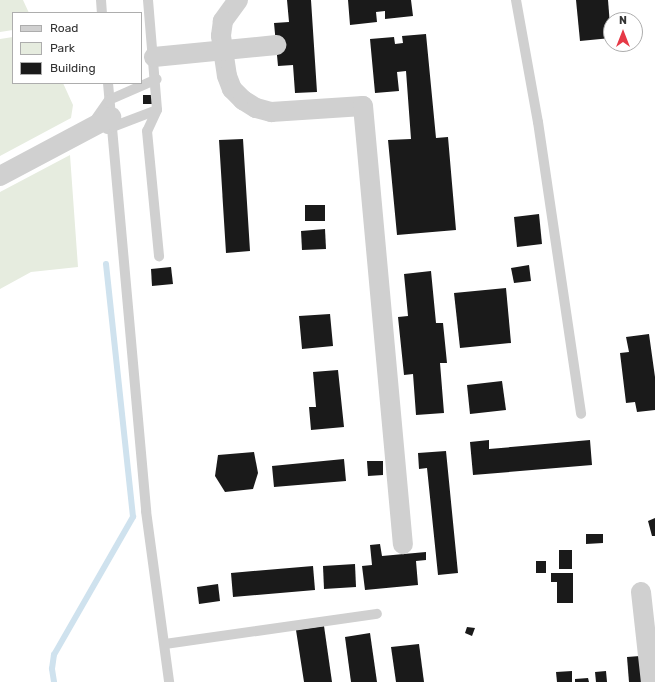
<!DOCTYPE html>
<style>
body{margin:0}
#map{position:relative;width:655px;height:682px;overflow:hidden;background:#fff;font-family:Rubik,sans-serif}
div>[style]{position:absolute}
.green>*{inset:0;background:#e6ecdf}
.stream>*{height:5.5px;margin:-2.75px;padding:0 2.75px;transform-origin:2.75px;border-radius:2.75px;background:#cfe2ee}
.building>*{inset:0;background:#1a1a1a}
.lane>*{height:10px;margin:-5px;padding:0 5px;transform-origin:5px;border-radius:5px;background:#d0d0d0}
.street>*{height:20px;margin:-10px;padding:0 10px;transform-origin:10px;border-radius:10px;background:#d0d0d0}
span{translate:-50% -50%;white-space:nowrap;text-align:center;line-height:1.15;-webkit-text-stroke:4px #fff;paint-order:stroke}
.legend{position:absolute;left:12px;top:12px;width:130px;height:72px;box-sizing:border-box;background:#fff;border:1px solid #adadad;margin:0;padding:5px 7px;list-style:none;font-size:12px;color:#333}
.legend li{display:flex;align-items:center;gap:8px;height:20px}
.legend b{width:20px;border:1px solid #adadad}
.north{position:absolute;left:603px;top:12px;width:40px;height:40px;box-sizing:border-box;background:#fff;border:1px solid #adadad;border-radius:50%;rotate:0deg;font-size:11px;font-weight:700;line-height:16px;text-align:center;color:#333}
.north::after{content:'';display:block;margin:auto;width:14px;height:18px;background:#e63946;clip-path:polygon(50% 0,100% 100%,50% 72%,0 100%)}
</style>
<div id="map">
<div class="green">
<i style="clip-path:polygon(0 0,23px 0,29px 13px,13px 13px,13px 30px,0 32px)"></i>
<i style="clip-path:polygon(13px 37px,13px 83px,63px 83px,73px 105px,71px 118px,0 156px,0 39px)"></i>
<i style="clip-path:polygon(70px 155px,78px 267px,31px 272px,0 289px,0 192px)"></i>
</div>
<div class="stream">
<i style="left:54px;top:682px;width:13px;rotate:-99deg"></i>
<i style="left:52px;top:669px;width:14px;rotate:-82deg"></i>
<i style="left:54px;top:655px;width:159px;rotate:-60.2deg"></i>
<i style="left:133px;top:517px;width:254px;rotate:-96.1deg"></i>
</div>
<div class="building">
<i style="clip-path:polygon(287px 0,311px 0,317px 92px,295px 93px,293px 65px,278px 66px,274px 23px,289px 22px)"></i>
<i style="clip-path:polygon(348px 0,411px 0,413px 16px,385px 19px,385px 11px,376px 12px,377px 22px,350px 25px)"></i>
<i style="clip-path:polygon(576px 0,608px 0,611px 38px,580px 41px)"></i>
<i style="clip-path:polygon(426px 34px,436px 138px,448px 137px,456px 230px,397px 235px,388px 140px,411px 139px,406px 71px,397px 72px,399px 91px,375px 93px,370px 39px,394px 37px,395px 44px,403px 43px,402px 36px)"></i>
<i style="clip-path:polygon(143px 95px,157px 95px,157px 104px,143px 104px)"></i>
<i style="clip-path:polygon(243px 139px,250px 251px,226px 253px,219px 140px)"></i>
<i style="clip-path:polygon(305px 205px,325px 205px,325px 221px,305px 221px)"></i>
<i style="clip-path:polygon(539px 214px,542px 244px,517px 247px,514px 217px)"></i>
<i style="clip-path:polygon(325px 229px,326px 249px,302px 250px,301px 231px)"></i>
<i style="clip-path:polygon(529px 265px,531px 281px,514px 283px,511px 268px)"></i>
<i style="clip-path:polygon(171px 267px,173px 284px,152px 286px,151px 269px)"></i>
<i style="clip-path:polygon(431px 271px,436px 323px,443px 323px,447px 363px,440px 363px,444px 413px,416px 415px,413px 374px,404px 375px,398px 317px,408px 316px,404px 274px)"></i>
<i style="clip-path:polygon(506px 288px,511px 343px,460px 348px,454px 293px)"></i>
<i style="clip-path:polygon(330px 314px,333px 346px,302px 349px,299px 316px)"></i>
<i style="clip-path:polygon(649px 334px,655px 377px,655px 410px,637px 412px,635px 402px,626px 403px,620px 353px,629px 352px,626px 337px)"></i>
<i style="clip-path:polygon(338px 370px,344px 427px,311px 430px,309px 407px,316px 407px,313px 372px)"></i>
<i style="clip-path:polygon(502px 381px,506px 410px,470px 414px,467px 385px)"></i>
<i style="clip-path:polygon(489px 440px,489px 449px,590px 440px,592px 465px,473px 475px,470px 442px)"></i>
<i style="clip-path:polygon(446px 451px,458px 573px,438px 575px,427px 468px,419px 469px,418px 453px)"></i>
<i style="clip-path:polygon(254px 452px,258px 473px,253px 489px,225px 492px,215px 476px,218px 455px)"></i>
<i style="clip-path:polygon(344px 459px,346px 481px,274px 487px,272px 466px)"></i>
<i style="clip-path:polygon(367px 461px,383px 461px,383px 475px,368px 476px)"></i>
<i style="clip-path:polygon(655px 518px,655px 536px,652px 536px,648px 521px)"></i>
<i style="clip-path:polygon(586px 534px,603px 534px,603px 543px,586px 544px)"></i>
<i style="clip-path:polygon(380px 544px,382px 556px,426px 552px,426px 560px,416px 561px,418px 585px,365px 590px,362px 566px,372px 565px,370px 545px)"></i>
<i style="clip-path:polygon(559px 550px,572px 550px,572px 569px,559px 569px)"></i>
<i style="clip-path:polygon(536px 561px,546px 561px,546px 573px,536px 573px)"></i>
<i style="clip-path:polygon(355px 564px,356px 587px,324px 589px,323px 566px)"></i>
<i style="clip-path:polygon(313px 566px,315px 590px,233px 597px,231px 573px)"></i>
<i style="clip-path:polygon(551px 573px,573px 573px,573px 603px,557px 603px,557px 582px,551px 582px)"></i>
<i style="clip-path:polygon(218px 584px,220px 601px,199px 604px,197px 587px)"></i>
<i style="clip-path:polygon(324px 626px,332px 682px,304px 682px,296px 630px)"></i>
<i style="clip-path:polygon(467px 627px,475px 628px,472px 636px,465px 633px)"></i>
<i style="clip-path:polygon(370px 633px,377px 682px,351px 682px,345px 637px)"></i>
<i style="clip-path:polygon(419px 644px,424px 682px,396px 682px,391px 647px)"></i>
<i style="clip-path:polygon(640px 656px,642px 682px,629px 682px,627px 657px)"></i>
<i style="clip-path:polygon(572px 671px,572px 682px,557px 682px,556px 672px)"></i>
<i style="clip-path:polygon(606px 671px,607px 682px,596px 682px,595px 672px)"></i>
<i style="clip-path:polygon(588px 678px,589px 682px,575px 682px,575px 679px)"></i>
</div>
<div class="lane">
<i style="left:101px;top:0;width:13px;rotate:86deg"></i>
<i style="left:148px;top:0;width:110px;rotate:85.3deg"></i>
<i style="left:157px;top:110px;width:23px;rotate:115deg"></i>
<i style="left:147px;top:131px;width:126px;rotate:84.5deg"></i>
<i style="left:516px;top:0;width:124px;rotate:79.8deg"></i>
<i style="left:538px;top:122px;width:295px;rotate:81.6deg"></i>
<i style="left:108px;top:83px;width:430px;rotate:84.9deg"></i>
<i style="left:146px;top:511px;width:173px;rotate:82.3deg"></i>
<i style="left:95px;top:120px;width:24px;rotate:-55deg"></i>
<i style="left:109px;top:100px;width:52px;rotate:-23.6deg"></i>
<i style="left:107px;top:129px;width:53px;rotate:-20.8deg"></i>
<i style="left:165px;top:644px;width:214px;rotate:-8.1deg"></i>
</div>
<div class="street">
<i style="left:238px;top:0;width:26px;rotate:126deg"></i>
<i style="left:223px;top:21px;width:15px;rotate:98deg"></i>
<i style="left:221px;top:36px;width:40px;rotate:81.5deg"></i>
<i style="left:227px;top:76px;width:14px;rotate:69deg"></i>
<i style="left:232px;top:89px;width:16px;rotate:45deg"></i>
<i style="left:243px;top:100px;width:15px;rotate:32deg"></i>
<i style="left:256px;top:108px;width:16px;rotate:15deg"></i>
<i style="left:271px;top:112px;width:92px;rotate:-3.7deg"></i>
<i style="left:363px;top:106px;width:440px;rotate:84.8deg"></i>
<i style="left:154px;top:57px;width:123px;rotate:-5.6deg"></i>
<i style="left:0;top:176px;width:126px;rotate:-28deg"></i>
<i style="left:641px;top:592px;width:91px;rotate:83.7deg"></i>
</div>
<ul class="legend">
<li><b style="height:5px;background:#d0d0d0"></b>Road</li>
<li><b style="height:11px;background:#e6ecdf"></b>Park</li>
<li><b style="height:11px;background:#1a1a1a"></b>Building</li>
</ul>
<div class="north">N</div>
</div>
